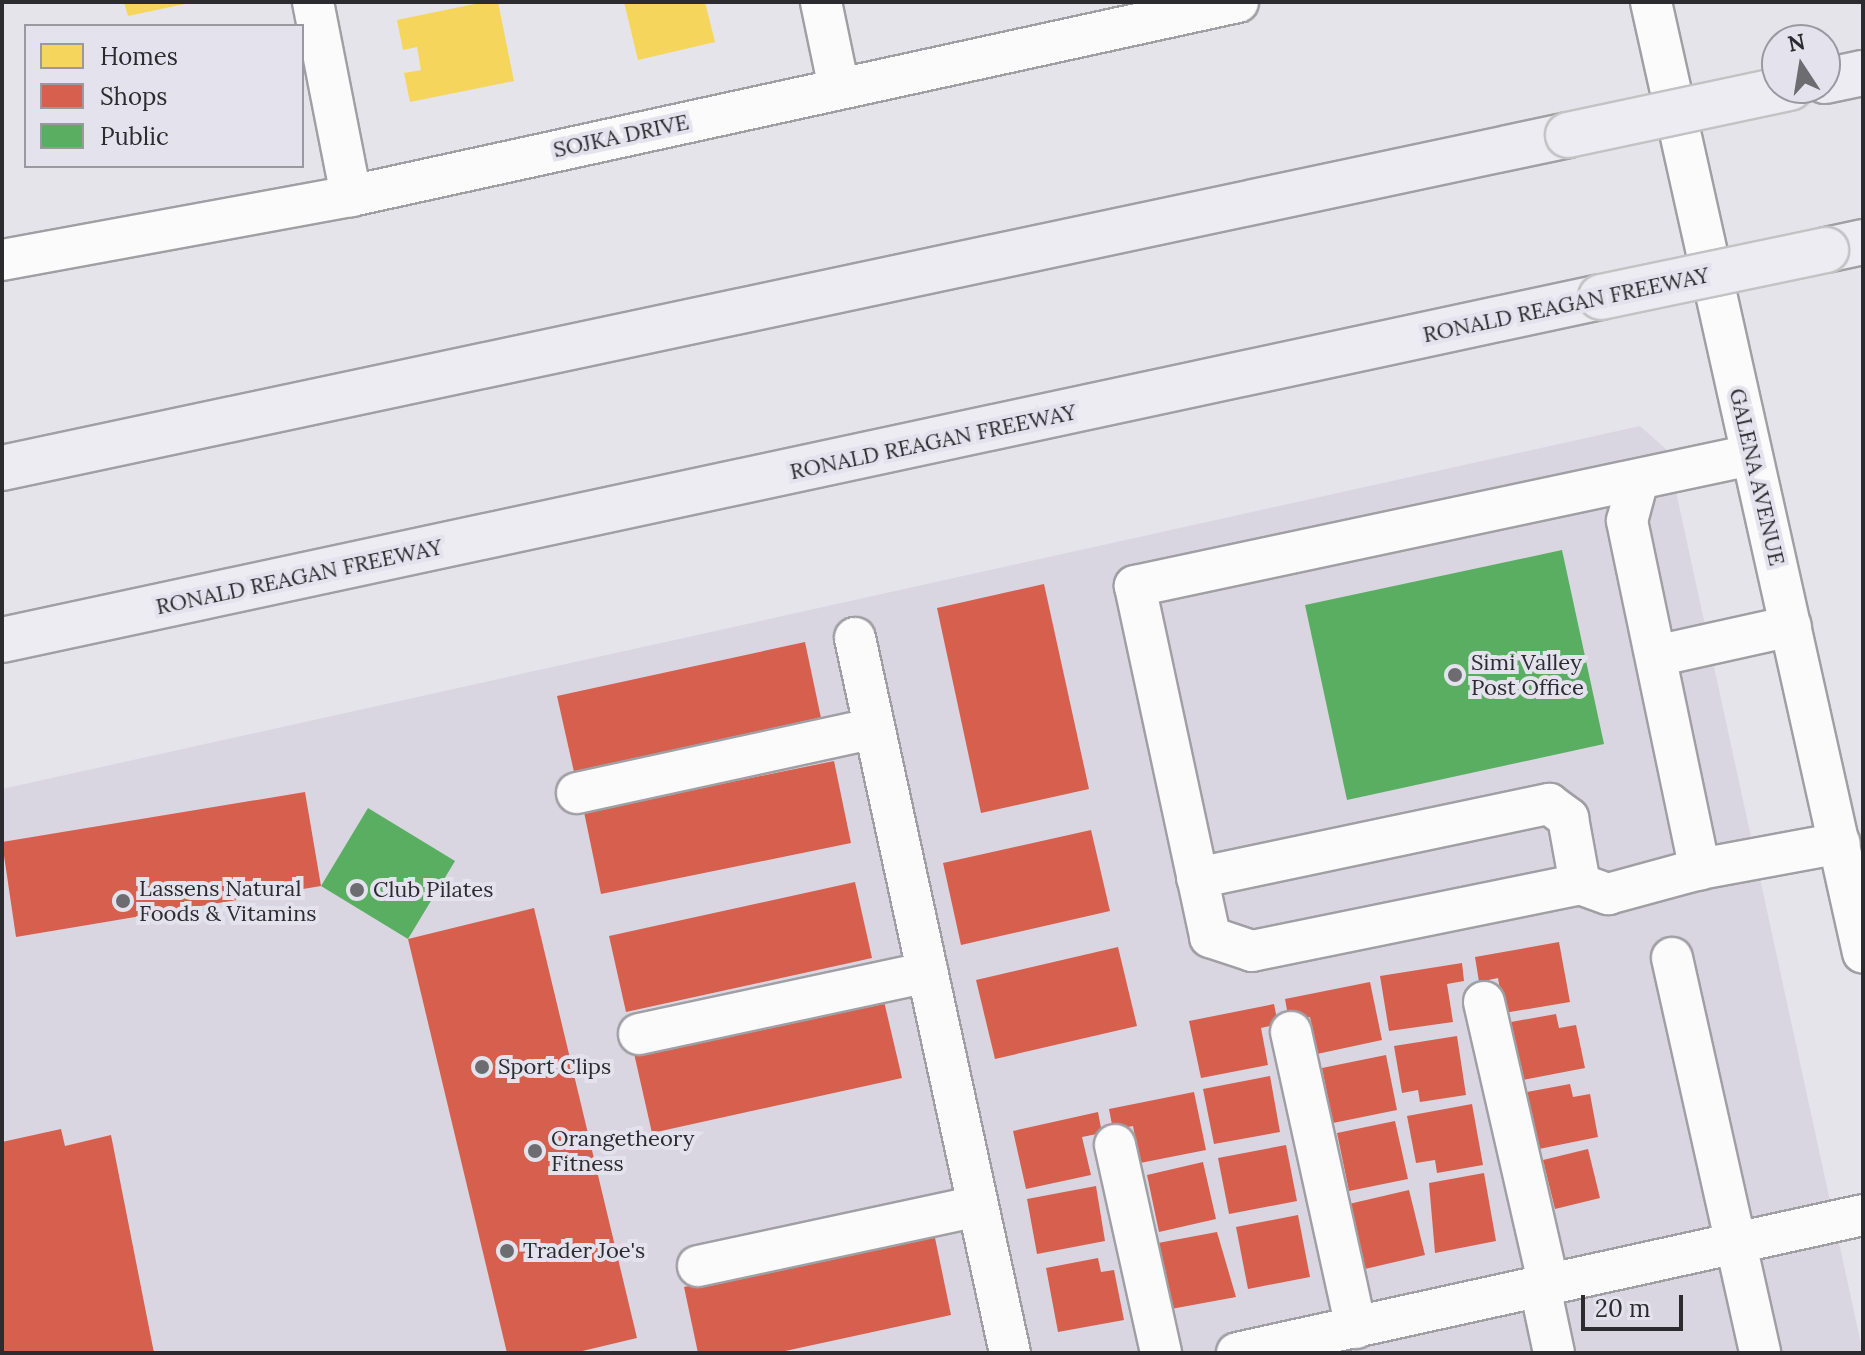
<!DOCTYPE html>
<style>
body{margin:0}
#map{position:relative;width:1865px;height:1355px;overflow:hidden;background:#e5e4ea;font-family:Lora,serif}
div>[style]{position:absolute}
.built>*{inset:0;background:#d9d6e2}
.homes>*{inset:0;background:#f6d55c}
.shops>*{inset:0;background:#d6604d}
.public>*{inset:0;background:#5aae61}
.roads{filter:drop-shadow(2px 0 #a09fa4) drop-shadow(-2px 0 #a09fa4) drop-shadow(0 2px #a09fa4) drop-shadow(0 -2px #a09fa4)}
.minor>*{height:40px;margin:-20px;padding:0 20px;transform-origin:20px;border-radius:20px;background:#fbfbfc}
.highway>*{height:44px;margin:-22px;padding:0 22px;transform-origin:22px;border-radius:22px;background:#eeecf3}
.bridges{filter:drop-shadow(2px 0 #c3c3c6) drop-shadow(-2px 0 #c3c3c6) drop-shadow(0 2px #c3c3c6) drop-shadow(0 -2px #c3c3c6)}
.highway-bridge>*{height:44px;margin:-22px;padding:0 22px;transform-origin:22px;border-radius:22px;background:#eeecf3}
.dots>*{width:22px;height:22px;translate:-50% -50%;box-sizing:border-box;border:4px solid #e4e2ec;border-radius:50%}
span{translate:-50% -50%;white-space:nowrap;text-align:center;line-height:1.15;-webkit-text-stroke:8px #e4e2ec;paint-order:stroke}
.street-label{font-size:22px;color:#2c2b2f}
.poi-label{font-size:22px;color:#2c2b2f}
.left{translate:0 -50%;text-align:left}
.frame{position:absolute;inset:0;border:4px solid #2c2b2f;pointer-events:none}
.legend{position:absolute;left:24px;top:24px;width:280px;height:144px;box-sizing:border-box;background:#e4e2ec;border:2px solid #9a99a0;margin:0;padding:10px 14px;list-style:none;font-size:24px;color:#2c2b2f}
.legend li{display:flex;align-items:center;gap:16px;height:40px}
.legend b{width:40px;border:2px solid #9a99a0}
.north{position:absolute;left:1761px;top:24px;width:80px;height:80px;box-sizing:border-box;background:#e4e2ec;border:2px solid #9a99a0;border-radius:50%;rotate:348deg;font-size:22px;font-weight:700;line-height:32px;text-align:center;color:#2c2b2f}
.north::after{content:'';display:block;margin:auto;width:28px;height:36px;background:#6d6c70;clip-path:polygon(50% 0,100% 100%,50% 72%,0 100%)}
.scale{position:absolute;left:1581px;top:1295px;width:102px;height:36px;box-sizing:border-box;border:4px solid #2c2b2f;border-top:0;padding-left:10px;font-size:24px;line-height:28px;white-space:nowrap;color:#2c2b2f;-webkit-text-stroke:6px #e4e2ec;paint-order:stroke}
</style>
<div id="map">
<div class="built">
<i style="clip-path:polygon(1640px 426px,1667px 450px,1863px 1353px,2px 1353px,2px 789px)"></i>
</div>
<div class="homes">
<i style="clip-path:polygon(124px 2px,189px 2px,189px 3px,128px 16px)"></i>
<i style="clip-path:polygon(484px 2px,498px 2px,514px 81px,410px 102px,404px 73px,421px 70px,417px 47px,403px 50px,397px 20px)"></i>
<i style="clip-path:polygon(624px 2px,705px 2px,715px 42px,638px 60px)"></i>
</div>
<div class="shops">
<i style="clip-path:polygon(1044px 584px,1089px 789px,981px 813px,937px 608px)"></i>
<i style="clip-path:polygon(805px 642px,821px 718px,574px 772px,557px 696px)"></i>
<i style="clip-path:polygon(834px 761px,851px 843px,601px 894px,584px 812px)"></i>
<i style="clip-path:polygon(305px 792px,321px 886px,16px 937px,2px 842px)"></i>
<i style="clip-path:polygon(1091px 830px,1110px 911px,961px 945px,943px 863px)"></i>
<i style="clip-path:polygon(855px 882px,872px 958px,626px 1012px,609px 936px)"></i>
<i style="clip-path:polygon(534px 908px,637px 1338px,574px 1353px,507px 1353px,408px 939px)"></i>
<i style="clip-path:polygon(1559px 942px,1570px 1002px,1504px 1013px,1498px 978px,1479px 982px,1475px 957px)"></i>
<i style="clip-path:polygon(1118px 947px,1137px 1026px,995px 1059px,976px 980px)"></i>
<i style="clip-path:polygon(1462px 963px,1464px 981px,1447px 984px,1453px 1022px,1389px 1031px,1380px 976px)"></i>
<i style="clip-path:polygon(1370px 982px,1382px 1040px,1317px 1054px,1310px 1017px,1289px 1021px,1285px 999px)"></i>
<i style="clip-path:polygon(883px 997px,902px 1078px,652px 1133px,633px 1049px)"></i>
<i style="clip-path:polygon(1274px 1004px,1278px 1024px,1261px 1028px,1268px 1065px,1201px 1078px,1189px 1021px)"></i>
<i style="clip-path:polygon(1556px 1014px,1559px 1028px,1576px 1025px,1585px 1068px,1523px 1080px,1511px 1022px)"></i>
<i style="clip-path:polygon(1457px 1036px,1466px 1095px,1420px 1102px,1418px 1090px,1402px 1093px,1394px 1046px)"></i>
<i style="clip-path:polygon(1386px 1055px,1397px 1110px,1333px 1123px,1322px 1068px)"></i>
<i style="clip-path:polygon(1270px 1076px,1280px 1132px,1214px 1144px,1203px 1089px)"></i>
<i style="clip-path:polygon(1570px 1084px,1573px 1097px,1590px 1094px,1598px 1137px,1539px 1149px,1527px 1092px)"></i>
<i style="clip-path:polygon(1194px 1092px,1206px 1150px,1140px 1163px,1133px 1126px,1113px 1130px,1109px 1109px)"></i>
<i style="clip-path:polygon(1472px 1104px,1483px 1165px,1437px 1173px,1435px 1160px,1416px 1163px,1407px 1116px)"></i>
<i style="clip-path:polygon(1098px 1112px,1102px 1133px,1082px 1137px,1091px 1175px,1026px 1189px,1013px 1131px)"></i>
<i style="clip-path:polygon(1395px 1121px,1408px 1179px,1349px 1191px,1337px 1133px)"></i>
<i style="clip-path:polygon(61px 1129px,65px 1146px,111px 1135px,154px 1353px,2px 1353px,2px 1142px)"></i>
<i style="clip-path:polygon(1286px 1145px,1297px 1201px,1229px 1214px,1218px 1158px)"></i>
<i style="clip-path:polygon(1588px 1149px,1600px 1198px,1555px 1209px,1543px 1160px)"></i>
<i style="clip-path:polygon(1203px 1162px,1216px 1219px,1159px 1232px,1147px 1175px)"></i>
<i style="clip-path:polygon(1484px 1173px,1496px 1241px,1435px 1253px,1429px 1183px)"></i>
<i style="clip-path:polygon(1096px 1186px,1105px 1241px,1037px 1254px,1027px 1199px)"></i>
<i style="clip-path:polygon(1409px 1190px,1425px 1255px,1365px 1269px,1349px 1204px)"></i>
<i style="clip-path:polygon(1298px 1215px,1310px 1277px,1248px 1289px,1236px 1227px)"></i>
<i style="clip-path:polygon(1217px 1232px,1236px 1297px,1171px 1309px,1158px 1243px)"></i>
<i style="clip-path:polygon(934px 1233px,951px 1315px,776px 1353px,698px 1353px,684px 1287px)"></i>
<i style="clip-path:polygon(1098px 1258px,1101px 1272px,1114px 1270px,1124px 1320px,1058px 1332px,1046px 1268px)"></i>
</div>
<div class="public">
<i style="clip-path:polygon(1562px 550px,1604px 744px,1347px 800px,1305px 605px)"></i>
<i style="clip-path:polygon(368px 808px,455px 861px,408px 939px,321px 886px)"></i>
</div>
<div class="roads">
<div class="minor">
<i style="left:313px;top:2px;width:198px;rotate:78.9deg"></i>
<i style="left:821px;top:2px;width:88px;rotate:78.2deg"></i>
<i style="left:1651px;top:2px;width:974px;rotate:77.43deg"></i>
<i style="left:2px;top:260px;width:355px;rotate:-10.4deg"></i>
<i style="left:351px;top:196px;width:908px;rotate:-12.34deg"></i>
<i style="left:1751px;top:455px;width:630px;rotate:167.99deg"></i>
<i style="left:1135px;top:586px;width:359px;rotate:77.9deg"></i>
<i style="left:1210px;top:937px;width:44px;rotate:18.4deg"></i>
<i style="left:1252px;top:951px;width:335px;rotate:-11.5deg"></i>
<i style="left:1580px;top:884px;width:30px;rotate:20deg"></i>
<i style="left:1608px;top:894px;width:95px;rotate:-15.2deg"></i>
<i style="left:1700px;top:869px;width:142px;rotate:-10.5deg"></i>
<i style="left:1638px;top:480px;width:42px;rotate:105deg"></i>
<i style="left:1627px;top:521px;width:356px;rotate:78.2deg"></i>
<i style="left:855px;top:638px;width:732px;rotate:77.77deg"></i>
<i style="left:1656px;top:656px;width:138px;rotate:-12.5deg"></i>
<i style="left:577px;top:793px;width:304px;rotate:-12.3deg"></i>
<i style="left:1197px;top:878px;width:360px;rotate:-11.9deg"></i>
<i style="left:1549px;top:804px;width:24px;rotate:36deg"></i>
<i style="left:1568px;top:818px;width:67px;rotate:79.7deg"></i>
<i style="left:1672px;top:958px;width:405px;rotate:77.4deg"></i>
<i style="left:1484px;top:1002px;width:290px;rotate:77.1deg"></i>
<i style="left:1291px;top:1032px;width:303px;rotate:77.6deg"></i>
<i style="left:639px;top:1034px;width:295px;rotate:-12.1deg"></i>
<i style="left:1115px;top:1145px;width:213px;rotate:77.5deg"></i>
<i style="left:698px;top:1266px;width:286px;rotate:-12.1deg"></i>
<i style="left:1540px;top:1287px;width:67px;rotate:78deg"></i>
<i style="left:1237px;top:1353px;width:641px;rotate:-12.43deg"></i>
</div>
<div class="highway">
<i style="left:1825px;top:81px;width:39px;rotate:-12deg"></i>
<i style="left:1826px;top:250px;width:38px;rotate:-12deg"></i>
<i style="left:2px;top:468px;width:1601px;rotate:-12deg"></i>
<i style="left:2px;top:640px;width:1635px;rotate:-12.11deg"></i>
</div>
</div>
<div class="bridges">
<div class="highway-bridge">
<i style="left:1568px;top:135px;width:227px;rotate:-12deg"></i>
<i style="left:1601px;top:297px;width:230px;rotate:-11.8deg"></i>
</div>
</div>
<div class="dots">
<i style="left:1455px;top:675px;background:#6d6c70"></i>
<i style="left:357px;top:890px;background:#6d6c70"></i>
<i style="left:123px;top:901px;background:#6d6c70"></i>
<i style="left:482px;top:1067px;background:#6d6c70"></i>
<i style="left:535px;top:1151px;background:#6d6c70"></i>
<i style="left:507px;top:1251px;background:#6d6c70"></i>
</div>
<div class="street-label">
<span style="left:621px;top:136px;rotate:-12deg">SOJKA DRIVE</span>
<span style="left:1566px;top:305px;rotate:-12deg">RONALD REAGAN FREEWAY</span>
<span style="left:933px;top:442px;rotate:-12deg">RONALD REAGAN FREEWAY</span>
<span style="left:1757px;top:477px;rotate:77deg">GALENA AVENUE</span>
<span style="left:299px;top:577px;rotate:-12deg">RONALD REAGAN FREEWAY</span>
</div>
<div class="poi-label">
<span class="left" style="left:1471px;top:675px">Simi Valley<br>Post Office</span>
<span class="left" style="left:139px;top:901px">Lassens Natural<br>Foods &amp; Vitamins</span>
<span class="left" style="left:373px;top:890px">Club Pilates</span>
<span class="left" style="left:498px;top:1067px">Sport Clips</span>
<span class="left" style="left:551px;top:1151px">Orangetheory<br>Fitness</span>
<span class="left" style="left:523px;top:1251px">Trader Joe's</span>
</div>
<div class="frame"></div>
<ul class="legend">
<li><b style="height:22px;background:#f6d55c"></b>Homes</li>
<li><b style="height:22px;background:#d6604d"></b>Shops</li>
<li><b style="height:22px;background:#5aae61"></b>Public</li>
</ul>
<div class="north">N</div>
<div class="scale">20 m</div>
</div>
